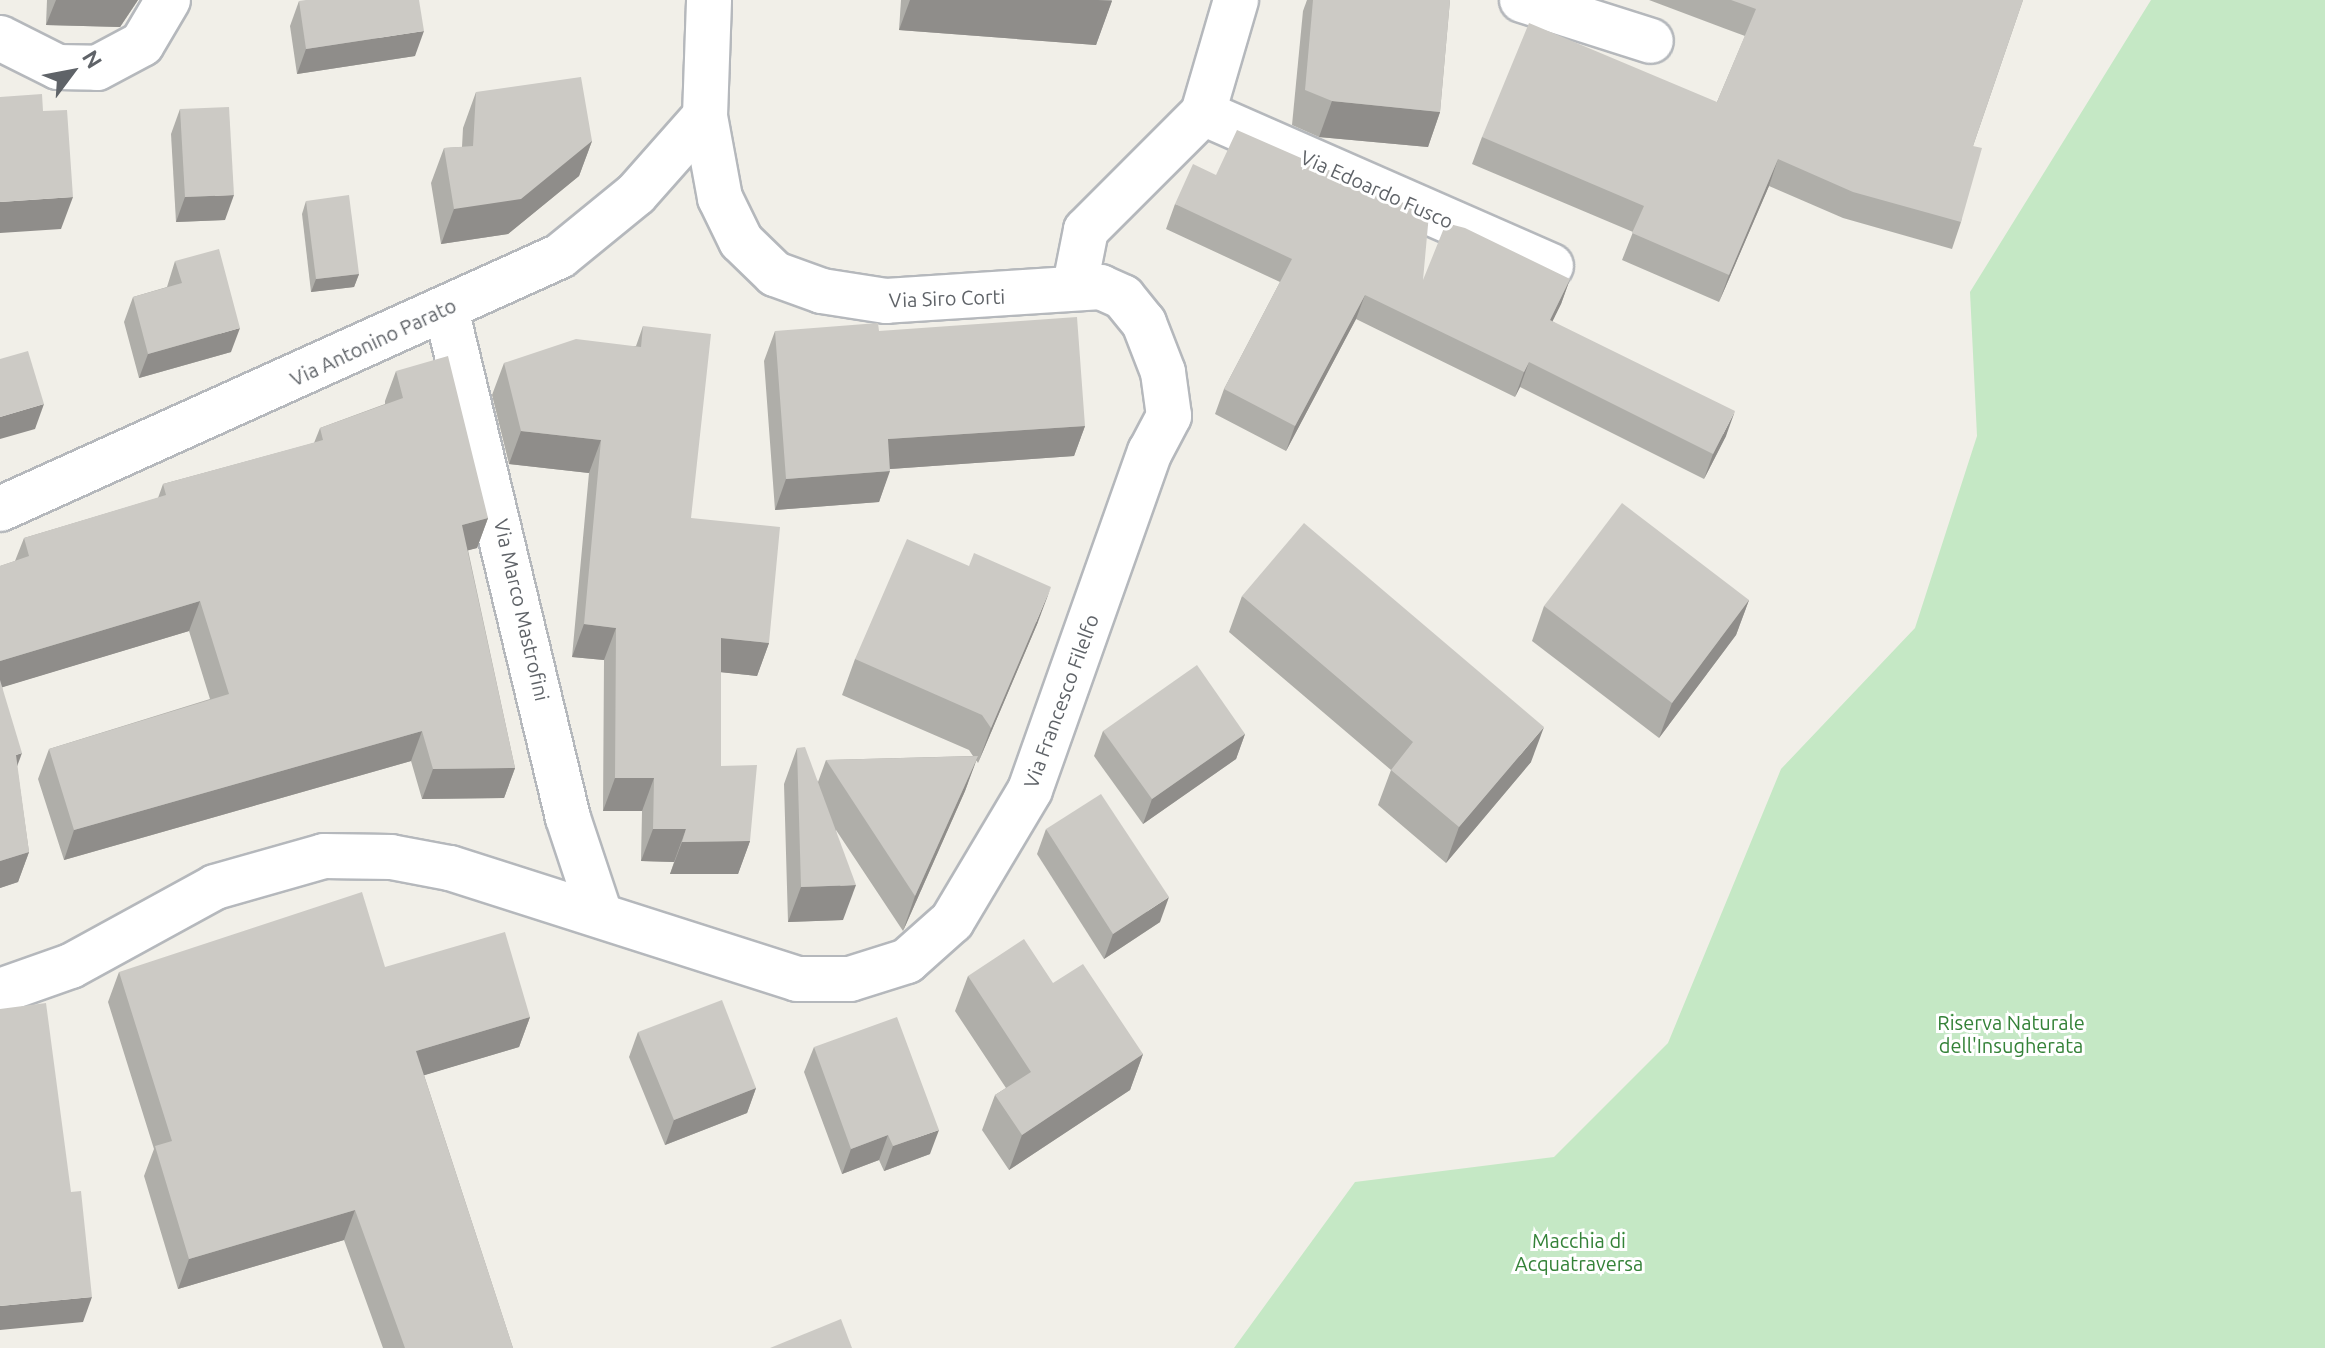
<!DOCTYPE html>
<style>
body{margin:0}
#map{position:relative;width:2325px;height:1348px;overflow:hidden;background:#f1efe8;font-family:Ubuntu,sans-serif}
div>[style]{position:absolute}
.green>*{inset:0;background:#c5e8c5}
.roads{filter:drop-shadow(2px 0 #b5b8bc) drop-shadow(-2px 0 #b5b8bc) drop-shadow(0 2px #b5b8bc) drop-shadow(0 -2px #b5b8bc)}
.minor>*{height:44px;margin:-22px;padding:0 22px;transform-origin:22px;border-radius:22px;background:#fff}
.wall>*{inset:0;background:#afaea9}
.shaded-wall>*{inset:0;background:#8f8d8a}
.building>*{inset:0;background:#cccac5}
span{translate:-50% -50%;white-space:nowrap;text-align:center;line-height:1.15;-webkit-text-stroke:6px #fff;paint-order:stroke}
.street-label{font-size:20px;color:#5f6368}
.park-label{font-size:20px;color:#348238}
.north{position:absolute;left:32px;top:32px;width:80px;height:80px;-webkit-text-stroke:6px #fff;paint-order:stroke;rotate:58deg;font-size:22px;font-weight:700;line-height:32px;text-align:center;color:#5f6368}
.north::after{content:'';display:block;margin:auto;width:28px;height:36px;background:#5f6368;clip-path:polygon(50% 0,100% 100%,50% 72%,0 100%)}
</style>
<div id="map">
<div class="green">
<i style="clip-path:polygon(2151px 0,2325px 0,2325px 1348px,1234px 1348px,1355px 1182px,1554px 1157px,1668px 1043px,1781px 769px,1915px 628px,1977px 436px,1970px 292px)"></i>
</div>
<div class="roads">
<div class="minor">
<i style="left:1522px;top:0;width:135px;rotate:17.6deg"></i>
<i style="left:0;top:38px;width:65px;rotate:26.6deg"></i>
<i style="left:58px;top:67px;width:39px;rotate:1deg"></i>
<i style="left:97px;top:68px;width:51px;rotate:-28.1deg"></i>
<i style="left:142px;top:44px;width:51px;rotate:-59.4deg"></i>
<i style="left:1203px;top:113px;width:380px;rotate:23.7deg"></i>
<i style="left:1075px;top:285px;width:56px;rotate:-78.7deg"></i>
<i style="left:1086px;top:230px;width:165px;rotate:-45deg"></i>
<i style="left:1203px;top:113px;width:118px;rotate:-73.7deg"></i>
<i style="left:446px;top:309px;width:523px;rotate:76.52deg"></i>
<i style="left:568px;top:818px;width:98px;rotate:71.6deg"></i>
<i style="left:0;top:509px;width:614px;rotate:-24.31deg"></i>
<i style="left:560px;top:256px;width:98px;rotate:-39.2deg"></i>
<i style="left:636px;top:194px;width:104px;rotate:-48.5deg"></i>
<i style="left:0;top:991px;width:75px;rotate:-19.4deg"></i>
<i style="left:71px;top:966px;width:164px;rotate:-28.7deg"></i>
<i style="left:215px;top:887px;width:113px;rotate:-15.9deg"></i>
<i style="left:324px;top:856px;width:67px;rotate:0.9deg"></i>
<i style="left:391px;top:857px;width:60px;rotate:10.6deg"></i>
<i style="left:450px;top:868px;width:364px;rotate:17.7deg"></i>
<i style="left:797px;top:979px;width:53px"></i>
<i style="left:850px;top:979px;width:60px;rotate:-17.5deg"></i>
<i style="left:907px;top:961px;width:60px;rotate:-41.6deg"></i>
<i style="left:952px;top:921px;width:152px;rotate:-59.2deg"></i>
<i style="left:1030px;top:790px;width:359px;rotate:-70.5deg"></i>
<i style="left:1150px;top:452px;width:41px;rotate:-62.2deg"></i>
<i style="left:1169px;top:416px;width:44px;rotate:-97.8deg"></i>
<i style="left:1163px;top:372px;width:53px;rotate:-111.2deg"></i>
<i style="left:1144px;top:323px;width:33px;rotate:-129deg"></i>
<i style="left:1123px;top:297px;width:24px;rotate:-156deg"></i>
<i style="left:1101px;top:287px;width:215px;rotate:176.3deg"></i>
<i style="left:886px;top:301px;width:65px;rotate:-171.1deg"></i>
<i style="left:822px;top:291px;width:50px;rotate:-160.1deg"></i>
<i style="left:775px;top:274px;width:47px;rotate:-135.9deg"></i>
<i style="left:741px;top:241px;width:48px;rotate:-116deg"></i>
<i style="left:720px;top:198px;width:83px;rotate:-100.4deg"></i>
<i style="left:705px;top:116px;width:116px;rotate:-88deg"></i>
</div>
</div>
<div class="wall">
<i style="clip-path:polygon(47px 0,138px 0,120px 27px,46px 25px)"></i>
<i style="clip-path:polygon(901px 0,1112px 0,1096px 45px,899px 30px)"></i>
<i style="clip-path:polygon(1307px 0,1450px 0,1440px 112px,1428px 147px,1319px 137px,1292px 125px,1303px 11px)"></i>
<i style="clip-path:polygon(1649px 0,2023px 0,1973px 146px,1961px 222px,1952px 249px,1843px 218px,1769px 186px,1719px 302px,1622px 260px,1633px 232px,1472px 164px,1482px 137px,1717px 102px,1745px 36px)"></i>
<i style="clip-path:polygon(299px 1px,415px 56px,297px 74px,290px 26px)"></i>
<i style="clip-path:polygon(476px 92px,592px 141px,579px 176px,508px 234px,441px 244px,431px 183px,444px 148px,462px 147px,463px 128px)"></i>
<i style="clip-path:polygon(180px 109px,225px 220px,176px 222px,171px 134px)"></i>
<i style="clip-path:polygon(306px 201px,359px 274px,354px 287px,311px 292px,302px 214px)"></i>
<i style="clip-path:polygon(1175px 204px,1423px 280px,1570px 279px,1561px 304px,1552px 321px,1726px 436px,1704px 479px,1520px 387px,1515px 397px,1356px 319px,1286px 451px,1215px 414px,1224px 389px,1280px 282px,1166px 229px)"></i>
<i style="clip-path:polygon(175px 261px,231px 352px,139px 378px,124px 322px,133px 297px,167px 287px)"></i>
<i style="clip-path:polygon(643px 326px,691px 518px,769px 643px,757px 676px,721px 672px,721px 766px,750px 841px,738px 874px,670px 874px,674px 862px,641px 861px,642px 811px,603px 811px,604px 660px,572px 657px,589px 473px,509px 464px,492px 395px,504px 363px,636px 346px)"></i>
<i style="clip-path:polygon(775px 331px,879px 331px,1085px 426px,1074px 456px,890px 469px,879px 502px,775px 510px,764px 361px)"></i>
<i style="clip-path:polygon(396px 371px,488px 518px,477px 548px,468px 550px,515px 768px,504px 798px,422px 799px,411px 761px,64px 860px,38px 779px,49px 749px,210px 699px,189px 631px,2px 687px,17px 767px,29px 852px,18px 882px,0 888px,0 566px,15px 561px,24px 538px,158px 498px,163px 484px,314px 443px,320px 428px,385px 404px,385px 401px)"></i>
<i style="clip-path:polygon(1242px 596px,1531px 762px,1446px 863px,1378px 805px,1391px 770px,1229px 632px)"></i>
<i style="clip-path:polygon(1749px 600px,1736px 635px,1659px 738px,1532px 641px,1544px 606px)"></i>
<i style="clip-path:polygon(1038px 622px,978px 763px,976px 760px,965px 791px,903px 931px,836px 830px,843px 920px,788px 922px,784px 784px,797px 748px,818px 782px,826px 760px,973px 756px,969px 750px,842px 695px,855px 659px)"></i>
<i style="clip-path:polygon(1103px 731px,1245px 734px,1236px 759px,1143px 824px,1094px 756px)"></i>
<i style="clip-path:polygon(1046px 829px,1160px 922px,1104px 959px,1037px 854px)"></i>
<i style="clip-path:polygon(385px 967px,530px 1017px,519px 1047px,424px 1075px,513px 1348px,383px 1348px,344px 1240px,178px 1289px,144px 1176px,154px 1149px,108px 1002px,119px 972px)"></i>
<i style="clip-path:polygon(968px 976px,1053px 983px,1143px 1054px,1130px 1090px,1009px 1170px,982px 1130px,995px 1095px,1006px 1088px,955px 1011px)"></i>
<i style="clip-path:polygon(638px 1032px,756px 1088px,747px 1113px,665px 1145px,629px 1057px)"></i>
<i style="clip-path:polygon(814px 1047px,930px 1154px,884px 1171px,879px 1160px,842px 1174px,804px 1072px)"></i>
</div>
<div class="shaded-wall">
<i style="clip-path:polygon(56px 0,138px 0,120px 27px,46px 25px)"></i>
<i style="clip-path:polygon(910px 0,1098px 0,1112px 1px,1096px 45px,899px 30px)"></i>
<i style="clip-path:polygon(424px 31px,415px 56px,297px 74px,306px 49px)"></i>
<i style="clip-path:polygon(1332px 101px,1440px 112px,1428px 147px,1319px 137px)"></i>
<i style="clip-path:polygon(592px 141px,579px 176px,508px 234px,441px 244px,454px 209px)"></i>
<i style="clip-path:polygon(1778px 159px,1769px 186px,1719px 302px,1729px 275px)"></i>
<i style="clip-path:polygon(234px 195px,225px 220px,176px 222px,185px 197px)"></i>
<i style="clip-path:polygon(73px 197px,61px 229px,0 233px,0 202px)"></i>
<i style="clip-path:polygon(359px 274px,354px 287px,311px 292px,316px 279px)"></i>
<i style="clip-path:polygon(1570px 279px,1561px 304px,1541px 345px,1550px 320px)"></i>
<i style="clip-path:polygon(1365px 295px,1356px 319px,1286px 451px,1295px 426px)"></i>
<i style="clip-path:polygon(240px 328px,231px 352px,139px 378px,148px 354px)"></i>
<i style="clip-path:polygon(1529px 362px,1520px 387px,1515px 397px,1524px 372px)"></i>
<i style="clip-path:polygon(44px 404px,35px 429px,0 439px,0 417px)"></i>
<i style="clip-path:polygon(1735px 411px,1726px 436px,1704px 479px,1713px 454px)"></i>
<i style="clip-path:polygon(1085px 426px,1074px 456px,876px 470px,888px 439px)"></i>
<i style="clip-path:polygon(521px 431px,601px 440px,589px 473px,509px 464px)"></i>
<i style="clip-path:polygon(890px 471px,879px 502px,775px 510px,786px 479px)"></i>
<i style="clip-path:polygon(488px 518px,477px 548px,451px 555px,462px 525px)"></i>
<i style="clip-path:polygon(1051px 587px,1038px 622px,978px 763px,991px 728px)"></i>
<i style="clip-path:polygon(1749px 600px,1736px 635px,1659px 738px,1672px 703px)"></i>
<i style="clip-path:polygon(200px 601px,189px 631px,0 688px,0 661px)"></i>
<i style="clip-path:polygon(584px 624px,616px 628px,604px 660px,572px 657px)"></i>
<i style="clip-path:polygon(721px 638px,769px 643px,757px 676px,709px 671px)"></i>
<i style="clip-path:polygon(1544px 727px,1531px 762px,1446px 863px,1459px 827px)"></i>
<i style="clip-path:polygon(422px 731px,411px 761px,64px 860px,74px 830px)"></i>
<i style="clip-path:polygon(1245px 734px,1236px 759px,1143px 824px,1152px 799px)"></i>
<i style="clip-path:polygon(22px 753px,11px 783px,16px 755px)"></i>
<i style="clip-path:polygon(978px 756px,965px 791px,903px 931px,915px 896px)"></i>
<i style="clip-path:polygon(515px 768px,504px 798px,422px 799px,433px 769px)"></i>
<i style="clip-path:polygon(615px 778px,654px 778px,642px 811px,603px 811px)"></i>
<i style="clip-path:polygon(653px 829px,686px 829px,674px 862px,641px 861px)"></i>
<i style="clip-path:polygon(750px 841px,738px 874px,670px 874px,682px 842px)"></i>
<i style="clip-path:polygon(29px 852px,18px 882px,0 888px,0 861px)"></i>
<i style="clip-path:polygon(856px 885px,843px 920px,788px 922px,801px 887px)"></i>
<i style="clip-path:polygon(1169px 897px,1160px 922px,1104px 959px,1113px 934px)"></i>
<i style="clip-path:polygon(530px 1017px,519px 1047px,405px 1081px,416px 1051px)"></i>
<i style="clip-path:polygon(1143px 1054px,1130px 1090px,1009px 1170px,1022px 1135px)"></i>
<i style="clip-path:polygon(756px 1088px,747px 1113px,665px 1145px,674px 1120px)"></i>
<i style="clip-path:polygon(939px 1130px,930px 1154px,884px 1171px,893px 1146px)"></i>
<i style="clip-path:polygon(888px 1135px,879px 1160px,842px 1174px,851px 1149px)"></i>
<i style="clip-path:polygon(355px 1210px,344px 1240px,178px 1289px,189px 1259px)"></i>
<i style="clip-path:polygon(92px 1297px,83px 1322px,0 1330px,0 1306px)"></i>
</div>
<div class="building">
<i style="clip-path:polygon(306px 0,419px 0,424px 31px,306px 49px,299px 1px)"></i>
<i style="clip-path:polygon(1313px 0,1450px 0,1440px 112px,1332px 101px,1305px 90px)"></i>
<i style="clip-path:polygon(1731px 0,2023px 0,1973px 146px,1982px 148px,1961px 222px,1853px 192px,1778px 159px,1729px 275px,1632px 233px,1644px 206px,1482px 137px,1529px 23px,1717px 102px,1756px 9px)"></i>
<i style="clip-path:polygon(581px 77px,592px 141px,521px 199px,454px 209px,444px 148px,473px 146px,476px 92px)"></i>
<i style="clip-path:polygon(42px 94px,43px 111px,67px 110px,73px 197px,0 202px,0 97px)"></i>
<i style="clip-path:polygon(229px 107px,234px 195px,185px 197px,180px 109px)"></i>
<i style="clip-path:polygon(1237px 130px,1429px 214px,1423px 280px,1446px 223px,1465px 228px,1570px 279px,1550px 320px,1735px 411px,1713px 454px,1529px 362px,1524px 372px,1365px 295px,1295px 426px,1224px 389px,1292px 259px,1175px 204px,1193px 164px,1216px 175px)"></i>
<i style="clip-path:polygon(349px 195px,359px 274px,316px 279px,306px 201px)"></i>
<i style="clip-path:polygon(219px 249px,240px 328px,148px 354px,133px 297px,182px 283px,175px 261px)"></i>
<i style="clip-path:polygon(1077px 317px,1085px 426px,888px 439px,890px 471px,786px 479px,775px 331px,878px 323px,879px 331px)"></i>
<i style="clip-path:polygon(643px 326px,711px 334px,691px 518px,780px 527px,769px 643px,721px 638px,721px 766px,757px 765px,750px 841px,682px 842px,686px 829px,653px 829px,654px 778px,615px 778px,616px 628px,584px 624px,601px 440px,521px 431px,504px 363px,576px 339px,641px 347px)"></i>
<i style="clip-path:polygon(28px 351px,44px 404px,0 417px,0 359px)"></i>
<i style="clip-path:polygon(448px 356px,488px 518px,462px 525px,515px 768px,433px 769px,422px 731px,74px 830px,49px 749px,229px 694px,200px 601px,0 661px,0 566px,29px 556px,24px 538px,166px 495px,163px 484px,323px 440px,320px 428px,403px 398px,396px 371px)"></i>
<i style="clip-path:polygon(1622px 503px,1749px 600px,1672px 703px,1544px 606px)"></i>
<i style="clip-path:polygon(1304px 523px,1544px 727px,1459px 827px,1391px 770px,1413px 742px,1242px 596px)"></i>
<i style="clip-path:polygon(907px 539px,969px 566px,974px 553px,1051px 587px,991px 728px,982px 715px,855px 659px)"></i>
<i style="clip-path:polygon(1197px 665px,1245px 734px,1152px 799px,1103px 731px)"></i>
<i style="clip-path:polygon(0 680px,22px 753px,16px 755px,29px 852px,0 861px)"></i>
<i style="clip-path:polygon(805px 747px,856px 885px,801px 887px,797px 748px)"></i>
<i style="clip-path:polygon(978px 756px,915px 896px,826px 760px)"></i>
<i style="clip-path:polygon(1101px 794px,1169px 897px,1113px 934px,1046px 829px)"></i>
<i style="clip-path:polygon(362px 892px,385px 967px,505px 932px,530px 1017px,416px 1051px,513px 1348px,405px 1348px,355px 1210px,189px 1259px,155px 1146px,172px 1141px,119px 972px)"></i>
<i style="clip-path:polygon(1024px 939px,1053px 983px,1083px 964px,1143px 1054px,1022px 1135px,995px 1095px,1031px 1072px,968px 976px)"></i>
<i style="clip-path:polygon(722px 1000px,756px 1088px,674px 1120px,638px 1032px)"></i>
<i style="clip-path:polygon(46px 1003px,71px 1192px,81px 1191px,92px 1297px,0 1306px,0 1009px)"></i>
<i style="clip-path:polygon(897px 1017px,939px 1130px,893px 1146px,888px 1135px,851px 1149px,814px 1047px)"></i>
<i style="clip-path:polygon(841px 1319px,852px 1348px,770px 1348px)"></i>
</div>
<div class="street-label">
<span style="left:1377px;top:189px;rotate:24deg">Via Edoardo Fusco</span>
<span style="left:947px;top:298px;rotate:-2deg">Via Siro Corti</span>
<span style="left:373px;top:342px;rotate:-25deg">Via Antonino Parato</span>
<span style="left:522px;top:610px;rotate:77deg">Via Marco Mastrofini</span>
<span style="left:1061px;top:701px;rotate:-70deg">Via Francesco Filelfo</span>
</div>
<div class="park-label">
<span style="left:2011px;top:1034px">Riserva Naturale<br>dell'Insugherata</span>
<span style="left:1579px;top:1252px">Macchia di<br>Acquatraversa</span>
</div>
<div class="north">N</div>
</div>
